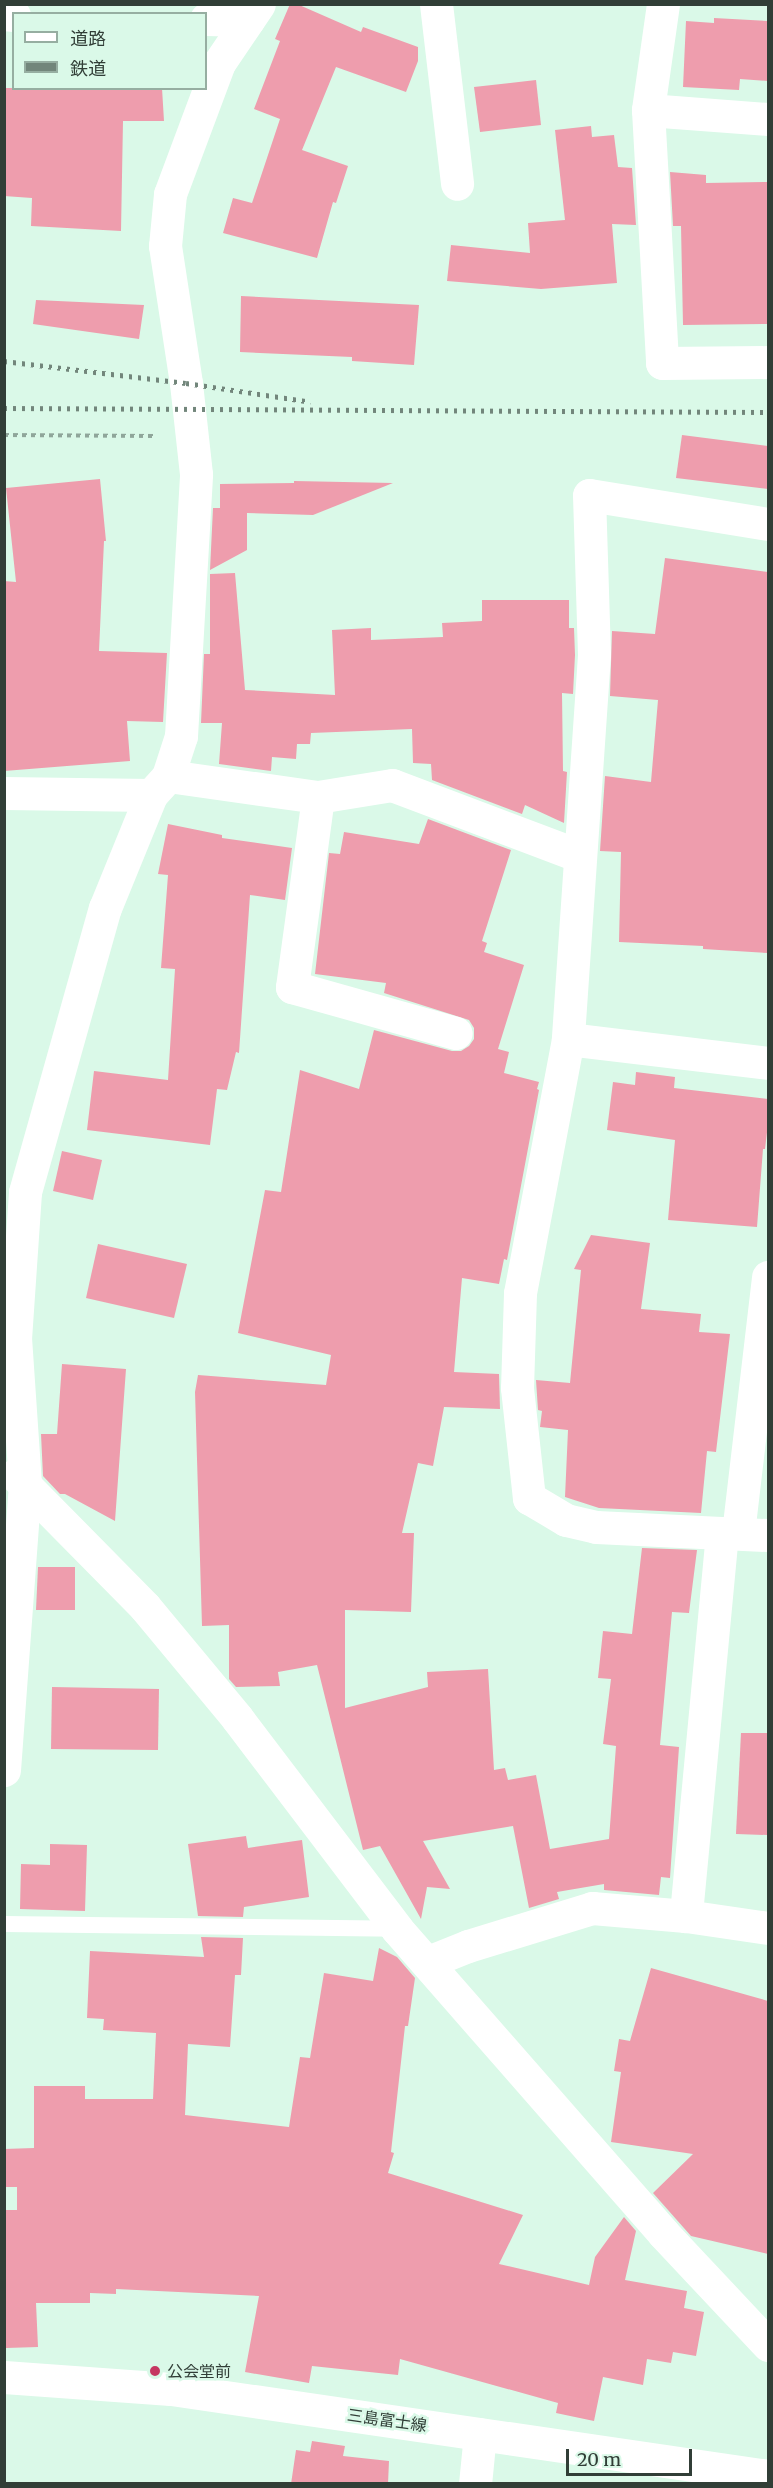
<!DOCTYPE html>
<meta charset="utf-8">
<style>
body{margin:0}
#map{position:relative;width:773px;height:2488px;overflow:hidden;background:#daf9e8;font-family:Merriweather,"Noto Sans JP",serif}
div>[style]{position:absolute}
.building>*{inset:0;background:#ee9dad}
.path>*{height:4px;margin-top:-2px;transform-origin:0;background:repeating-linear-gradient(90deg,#8fa69a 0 4.5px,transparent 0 9px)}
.lane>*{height:16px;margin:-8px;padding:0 8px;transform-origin:8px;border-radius:8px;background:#fff}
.street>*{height:33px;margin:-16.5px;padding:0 16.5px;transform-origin:16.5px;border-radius:16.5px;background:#fff}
.primary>*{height:33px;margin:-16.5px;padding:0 16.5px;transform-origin:16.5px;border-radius:16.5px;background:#fff}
.rail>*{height:4.5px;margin-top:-2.25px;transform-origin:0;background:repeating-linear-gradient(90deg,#72867b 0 3px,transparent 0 9px)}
.dots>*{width:16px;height:16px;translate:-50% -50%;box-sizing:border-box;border:3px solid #daf9e8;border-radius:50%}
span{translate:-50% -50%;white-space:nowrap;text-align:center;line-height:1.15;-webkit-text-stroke:5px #daf9e8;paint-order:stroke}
.poi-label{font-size:16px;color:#313e37}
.left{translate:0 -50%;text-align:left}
.street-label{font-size:16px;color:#313e37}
.frame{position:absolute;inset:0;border:6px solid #313e37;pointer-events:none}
.legend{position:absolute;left:12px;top:12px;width:195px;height:78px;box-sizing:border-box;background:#daf9e8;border:2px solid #96aea1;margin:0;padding:8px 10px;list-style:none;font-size:18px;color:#313e37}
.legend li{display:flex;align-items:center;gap:12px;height:30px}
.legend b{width:30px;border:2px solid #96aea1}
.scale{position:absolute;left:566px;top:2449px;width:126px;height:27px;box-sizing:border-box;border:3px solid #313e37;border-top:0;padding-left:8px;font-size:18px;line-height:21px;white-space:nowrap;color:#313e37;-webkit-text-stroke:4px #daf9e8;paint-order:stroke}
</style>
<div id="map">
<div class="building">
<i style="clip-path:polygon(290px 4px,297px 4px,361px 32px,363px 27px,418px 47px,418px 61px,406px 92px,336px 67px,302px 150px,348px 166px,336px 203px,333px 202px,317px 258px,223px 233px,233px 198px,252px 203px,280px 119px,254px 109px,280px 41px,275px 39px)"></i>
<i style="clip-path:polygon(714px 18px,768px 21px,768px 81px,740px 79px,739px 90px,683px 87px,686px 21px,714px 23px)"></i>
<i style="clip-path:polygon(536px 80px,541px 125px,480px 132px,474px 87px)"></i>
<i style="clip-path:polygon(4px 88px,162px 88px,164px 121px,123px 121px,121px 231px,31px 226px,32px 198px,4px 196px)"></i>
<i style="clip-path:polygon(591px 126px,592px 137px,614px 135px,618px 167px,632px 168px,636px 225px,612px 224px,617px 283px,541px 289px,447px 281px,451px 245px,530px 253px,528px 223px,565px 220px,555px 130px)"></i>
<i style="clip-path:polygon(670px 172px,706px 175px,706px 183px,768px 182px,768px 324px,683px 325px,681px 226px,673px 226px)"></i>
<i style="clip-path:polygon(241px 296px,419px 305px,414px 365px,352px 361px,352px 357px,240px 352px)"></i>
<i style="clip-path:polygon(36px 300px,144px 305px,139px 339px,33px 324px)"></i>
<i style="clip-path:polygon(682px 435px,768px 446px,768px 489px,676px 478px)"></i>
<i style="clip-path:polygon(100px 479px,106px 541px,104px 541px,99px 651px,167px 653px,163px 722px,127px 721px,130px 761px,4px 771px,4px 581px,16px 582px,6px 488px)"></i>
<i style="clip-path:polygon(294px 481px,393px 483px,313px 515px,247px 513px,247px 550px,210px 570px,213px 508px,220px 508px,220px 484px,294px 483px)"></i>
<i style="clip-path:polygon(665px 558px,768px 572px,768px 953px,703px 949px,703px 946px,619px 942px,621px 852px,600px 851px,605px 776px,651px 782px,658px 700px,610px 696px,612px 631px,655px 634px)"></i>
<i style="clip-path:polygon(235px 573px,245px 690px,335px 695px,332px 630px,371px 628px,371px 640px,443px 637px,442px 623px,482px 621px,482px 600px,569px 600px,569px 628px,574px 628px,575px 655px,573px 694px,562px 693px,563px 771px,567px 772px,564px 823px,525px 805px,522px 814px,432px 780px,431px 764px,413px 763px,412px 729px,311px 733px,310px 744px,297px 744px,296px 759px,272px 757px,271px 771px,219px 764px,222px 723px,201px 723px,204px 654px,210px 654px,210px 574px)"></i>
<i style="clip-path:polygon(428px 819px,511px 850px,482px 941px,487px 943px,484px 952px,524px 965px,498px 1049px,509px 1052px,504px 1073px,539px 1082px,537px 1089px,539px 1090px,507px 1260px,504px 1259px,499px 1284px,462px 1278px,454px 1372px,499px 1374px,500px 1409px,444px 1407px,433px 1466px,418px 1463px,402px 1533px,414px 1533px,411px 1612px,345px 1610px,345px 1708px,428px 1687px,427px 1672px,488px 1669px,494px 1770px,505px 1768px,508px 1780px,536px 1775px,550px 1849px,609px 1839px,616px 1746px,603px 1744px,611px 1679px,598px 1678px,603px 1631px,632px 1634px,642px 1548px,697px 1550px,689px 1613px,672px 1612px,660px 1745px,679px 1747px,670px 1878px,661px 1877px,659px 1895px,604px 1890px,604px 1884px,557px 1892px,559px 1899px,529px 1908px,513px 1826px,423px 1841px,450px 1889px,427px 1887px,421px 1919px,380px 1846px,363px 1850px,317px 1665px,278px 1672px,280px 1686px,236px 1687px,229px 1679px,229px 1625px,202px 1626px,195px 1392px,198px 1375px,326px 1385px,331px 1355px,238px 1333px,265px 1190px,281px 1192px,300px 1070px,359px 1089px,374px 1030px,452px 1051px,461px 1051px,469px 1046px,474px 1039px,474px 1028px,469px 1020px,384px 993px,386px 983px,315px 974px,329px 853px,340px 854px,344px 832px,419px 844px)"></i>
<i style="clip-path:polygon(168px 824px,222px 835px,222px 838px,292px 848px,285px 900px,250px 895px,239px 1053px,236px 1052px,227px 1090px,217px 1089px,210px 1145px,87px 1130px,94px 1071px,168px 1080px,175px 969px,161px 968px,168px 875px,158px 874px)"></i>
<i style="clip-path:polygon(636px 1072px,675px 1077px,674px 1088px,768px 1099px,768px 1124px,765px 1149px,763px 1149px,757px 1227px,668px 1220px,675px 1140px,607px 1130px,613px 1082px,635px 1085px)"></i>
<i style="clip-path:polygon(62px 1151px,102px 1160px,93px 1200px,53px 1191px)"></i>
<i style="clip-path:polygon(591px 1235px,650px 1243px,641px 1309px,701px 1314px,699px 1332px,730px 1334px,716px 1452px,707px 1451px,701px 1513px,599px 1508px,565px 1497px,568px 1430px,540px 1427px,542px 1411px,538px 1410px,536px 1380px,570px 1383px,581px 1270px,574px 1269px)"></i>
<i style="clip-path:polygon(98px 1244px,187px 1264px,174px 1318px,86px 1298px)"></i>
<i style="clip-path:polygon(62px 1364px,126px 1369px,115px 1521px,65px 1494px,60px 1494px,43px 1476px,41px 1434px,57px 1434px)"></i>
<i style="clip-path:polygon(38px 1567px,75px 1567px,75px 1610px,36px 1610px)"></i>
<i style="clip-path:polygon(52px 1687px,159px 1689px,158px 1750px,51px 1749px)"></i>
<i style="clip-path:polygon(741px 1733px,768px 1733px,768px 1835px,736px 1834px)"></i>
<i style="clip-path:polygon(246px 1836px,248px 1848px,302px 1840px,309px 1897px,244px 1907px,243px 1917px,198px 1916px,188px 1844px)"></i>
<i style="clip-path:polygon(50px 1844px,87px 1845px,85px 1911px,20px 1909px,21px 1864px,50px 1865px)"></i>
<i style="clip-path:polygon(201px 1937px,243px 1938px,241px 1975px,235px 1975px,230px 2047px,188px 2044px,185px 2115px,289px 2127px,300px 2057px,310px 2058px,324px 1973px,373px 1981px,379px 1948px,397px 1957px,415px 1978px,408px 2026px,405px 2026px,391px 2152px,394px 2153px,388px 2173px,523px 2215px,499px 2264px,589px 2285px,595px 2257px,624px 2217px,636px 2231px,625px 2280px,687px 2291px,684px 2308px,704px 2312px,696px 2356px,673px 2352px,671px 2363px,647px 2359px,643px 2385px,603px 2377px,594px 2421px,556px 2413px,558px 2403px,400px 2359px,398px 2375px,312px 2366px,309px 2383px,245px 2372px,259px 2296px,116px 2289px,116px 2294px,90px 2293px,90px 2303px,36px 2303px,38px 2347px,6px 2348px,4px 2210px,17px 2210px,17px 2187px,4px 2187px,4px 2149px,34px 2148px,34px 2086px,85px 2086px,85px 2099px,153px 2099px,156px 2033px,103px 2030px,104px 2019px,87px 2018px,90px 1951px,204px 1957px)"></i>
<i style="clip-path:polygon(651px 1968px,768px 2001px,768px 2254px,691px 2236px,653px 2193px,693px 2154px,611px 2142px,621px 2072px,614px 2071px,619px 2039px,630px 2041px)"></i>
<i style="clip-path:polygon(312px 2441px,345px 2446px,343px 2456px,389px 2461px,388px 2484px,291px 2484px,296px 2450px,310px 2452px)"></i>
</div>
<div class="path">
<i style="left:4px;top:435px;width:151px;rotate:0.4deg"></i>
</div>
<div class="lane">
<i style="left:4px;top:1924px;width:393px;rotate:0.7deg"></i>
</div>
<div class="street">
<i style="left:436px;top:4px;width:181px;rotate:83.3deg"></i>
<i style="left:663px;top:4px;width:107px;rotate:98.1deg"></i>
<i style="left:648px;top:110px;width:253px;rotate:86.8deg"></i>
<i style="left:662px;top:363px;width:106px;rotate:-0.5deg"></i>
<i style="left:4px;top:14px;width:10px;rotate:6deg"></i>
<i style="left:206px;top:19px;width:42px;rotate:1.4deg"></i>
<i style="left:648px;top:110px;width:120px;rotate:4.3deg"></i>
<i style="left:768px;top:524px;width:181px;rotate:-170.8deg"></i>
<i style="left:589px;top:495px;width:160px;rotate:88.2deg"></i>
<i style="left:594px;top:655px;width:385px;rotate:93.9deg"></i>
<i style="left:568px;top:1039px;width:258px;rotate:100.7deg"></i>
<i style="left:520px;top:1293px;width:95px;rotate:91.8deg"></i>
<i style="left:517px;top:1388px;width:111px;rotate:83.8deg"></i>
<i style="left:529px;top:1498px;width:43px;rotate:30.7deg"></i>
<i style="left:566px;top:1520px;width:31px;rotate:13deg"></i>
<i style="left:596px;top:1527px;width:172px;rotate:2.7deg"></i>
<i style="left:168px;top:776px;width:151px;rotate:8deg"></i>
<i style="left:318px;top:797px;width:75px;rotate:-9.2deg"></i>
<i style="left:392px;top:785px;width:201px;rotate:20.7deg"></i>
<i style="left:4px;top:793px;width:147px;rotate:0.8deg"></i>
<i style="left:318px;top:797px;width:192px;rotate:97.8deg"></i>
<i style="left:292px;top:987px;width:170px;rotate:15.7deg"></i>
<i style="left:568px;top:1039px;width:201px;rotate:6.8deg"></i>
<i style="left:15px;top:1475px;width:185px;rotate:45.4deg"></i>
<i style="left:145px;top:1607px;width:144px;rotate:50.3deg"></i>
<i style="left:237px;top:1718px;width:265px;rotate:52.8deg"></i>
<i style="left:397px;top:1929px;width:404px;rotate:48.8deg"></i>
<i style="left:663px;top:2233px;width:154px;rotate:46.8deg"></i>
<i style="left:722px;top:1533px;width:385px;rotate:95.4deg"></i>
<i style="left:686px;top:1916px;width:83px;rotate:8.3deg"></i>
<i style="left:738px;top:1533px;width:258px;rotate:-83.3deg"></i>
<i style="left:4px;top:1770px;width:287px;rotate:-85.8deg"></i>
<i style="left:25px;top:1484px;width:145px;rotate:-93.9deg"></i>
<i style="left:15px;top:1339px;width:147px;rotate:-86.1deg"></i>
<i style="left:25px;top:1192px;width:295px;rotate:-74.3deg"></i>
<i style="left:105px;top:908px;width:122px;rotate:-67.8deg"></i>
<i style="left:151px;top:795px;width:25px;rotate:-48deg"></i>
<i style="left:168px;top:776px;width:42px;rotate:-72deg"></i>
<i style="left:181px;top:736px;width:262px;rotate:-86.7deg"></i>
<i style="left:196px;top:474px;width:92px;rotate:-96.3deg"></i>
<i style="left:186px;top:383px;width:139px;rotate:-98.7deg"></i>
<i style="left:165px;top:246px;width:52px;rotate:-84.5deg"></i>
<i style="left:170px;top:194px;width:140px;rotate:-69.5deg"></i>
<i style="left:219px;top:63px;width:71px;rotate:-55.9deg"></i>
<i style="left:428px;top:1962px;width:43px;rotate:-21.8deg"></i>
<i style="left:468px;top:1946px;width:130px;rotate:-17deg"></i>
<i style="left:592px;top:1908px;width:94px;rotate:4.9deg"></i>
<i style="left:475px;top:2484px;width:50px;rotate:-84.3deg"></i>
</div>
<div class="primary">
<i style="left:4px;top:2377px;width:167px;rotate:4.1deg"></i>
<i style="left:171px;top:2389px;width:603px;rotate:8.29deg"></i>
</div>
<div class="rail">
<i style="left:4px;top:361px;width:183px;rotate:6.9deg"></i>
<i style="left:186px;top:383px;width:126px;rotate:8.6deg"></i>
<i style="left:4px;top:408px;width:764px;rotate:0.3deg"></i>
</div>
<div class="dots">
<i style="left:155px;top:2371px;background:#c53762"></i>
</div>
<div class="poi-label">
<span class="left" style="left:167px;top:2371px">公会堂前</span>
</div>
<div class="street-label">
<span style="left:387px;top:2420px;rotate:8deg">三島富士線</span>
</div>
<div class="frame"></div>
<ul class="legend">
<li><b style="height:8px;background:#fff"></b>道路</li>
<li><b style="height:8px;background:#72867b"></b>鉄道</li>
</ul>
<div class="scale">20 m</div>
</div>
